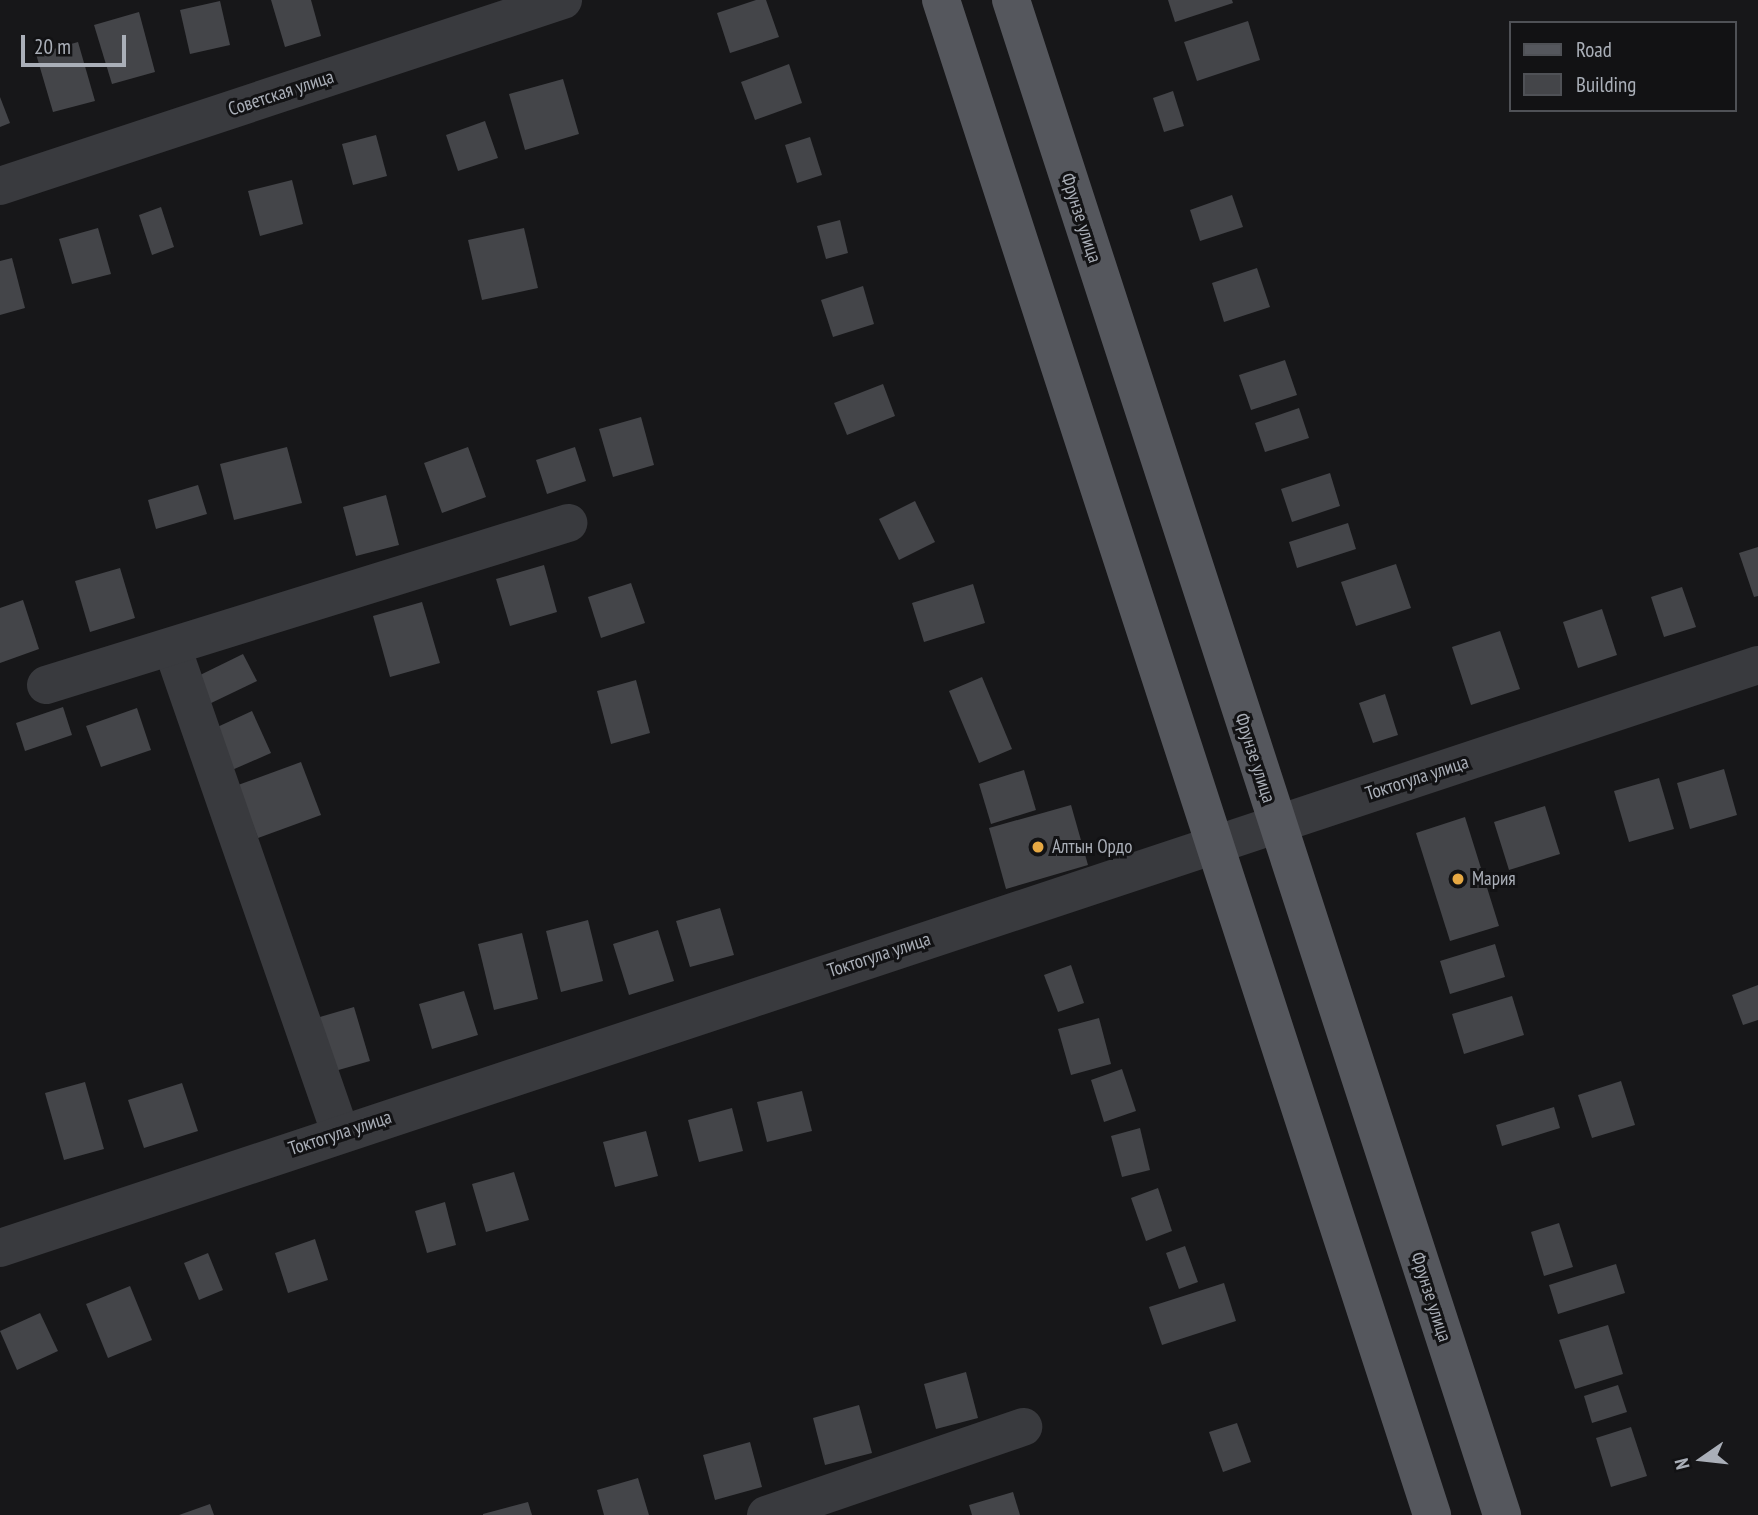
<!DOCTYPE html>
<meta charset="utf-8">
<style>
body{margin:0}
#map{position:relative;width:1758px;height:1515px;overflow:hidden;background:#171719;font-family:"PT Sans Narrow",sans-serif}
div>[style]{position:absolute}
.building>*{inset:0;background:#444549}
.minor>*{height:38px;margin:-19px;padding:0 19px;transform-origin:19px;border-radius:19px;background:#393a3e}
.major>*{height:38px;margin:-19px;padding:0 19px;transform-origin:19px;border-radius:19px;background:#55575d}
.dots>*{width:19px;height:19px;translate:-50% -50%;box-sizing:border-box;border:4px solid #121214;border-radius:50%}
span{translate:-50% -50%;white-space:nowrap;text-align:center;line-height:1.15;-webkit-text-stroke:6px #121214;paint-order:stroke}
.street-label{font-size:19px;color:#aaafb8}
.poi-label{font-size:19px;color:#aaafb8}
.left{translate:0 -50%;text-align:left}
.legend{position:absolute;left:1509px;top:21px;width:228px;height:91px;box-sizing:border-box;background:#121214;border:2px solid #4f5156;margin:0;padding:9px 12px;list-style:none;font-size:21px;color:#aaafb8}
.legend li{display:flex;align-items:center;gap:14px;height:35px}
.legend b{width:35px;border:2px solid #4f5156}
.north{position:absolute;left:1667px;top:1424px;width:70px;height:70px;-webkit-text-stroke:5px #121214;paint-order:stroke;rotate:256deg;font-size:19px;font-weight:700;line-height:28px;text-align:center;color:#aaafb8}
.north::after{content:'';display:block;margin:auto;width:24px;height:32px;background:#aaafb8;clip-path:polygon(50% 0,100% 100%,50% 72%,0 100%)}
.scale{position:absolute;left:21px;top:35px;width:105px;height:32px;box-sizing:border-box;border:4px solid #aaafb8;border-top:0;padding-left:9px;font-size:21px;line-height:24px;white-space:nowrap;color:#aaafb8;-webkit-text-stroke:5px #121214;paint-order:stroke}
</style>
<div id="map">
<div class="building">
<i style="clip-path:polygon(271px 0,311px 0,321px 36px,285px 47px)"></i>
<i style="clip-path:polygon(756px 0,766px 0,779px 37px,730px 53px,717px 13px)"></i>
<i style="clip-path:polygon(1168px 0,1232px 0,1233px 3px,1175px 22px)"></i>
<i style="clip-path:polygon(220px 1px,230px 45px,190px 54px,180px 10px)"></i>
<i style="clip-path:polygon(139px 12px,155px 72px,112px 84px,94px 25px)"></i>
<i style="clip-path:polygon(1248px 21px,1260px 60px,1197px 81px,1184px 42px)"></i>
<i style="clip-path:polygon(78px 42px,95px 101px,53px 112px,36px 54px)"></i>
<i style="clip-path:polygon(789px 64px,802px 103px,755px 120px,741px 82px)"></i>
<i style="clip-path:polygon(563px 79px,579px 134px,525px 150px,509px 94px)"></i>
<i style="clip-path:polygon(1173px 91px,1184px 126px,1164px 132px,1153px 98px)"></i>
<i style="clip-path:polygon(0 97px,10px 123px,0 127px)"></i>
<i style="clip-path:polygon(485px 121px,498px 158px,458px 171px,446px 135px)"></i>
<i style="clip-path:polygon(376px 135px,387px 176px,353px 185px,342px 144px)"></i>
<i style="clip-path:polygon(810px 137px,822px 175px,797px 183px,785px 145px)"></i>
<i style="clip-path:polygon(292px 180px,303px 224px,260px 236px,248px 191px)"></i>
<i style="clip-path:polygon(1232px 195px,1243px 227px,1200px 241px,1190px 210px)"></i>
<i style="clip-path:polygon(161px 207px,174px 247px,152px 255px,139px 215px)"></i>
<i style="clip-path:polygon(840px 220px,848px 253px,826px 259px,817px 226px)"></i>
<i style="clip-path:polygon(98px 228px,111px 274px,72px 284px,59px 239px)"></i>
<i style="clip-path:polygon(524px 228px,538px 288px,482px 300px,468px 240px)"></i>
<i style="clip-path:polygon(12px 258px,25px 308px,0 315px,0 261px)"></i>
<i style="clip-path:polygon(1257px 268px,1270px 307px,1224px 322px,1212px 283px)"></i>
<i style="clip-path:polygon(863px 286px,874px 324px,833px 337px,821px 300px)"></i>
<i style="clip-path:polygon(1285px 360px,1297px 395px,1251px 410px,1239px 375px)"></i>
<i style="clip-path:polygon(883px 384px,895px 416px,847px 435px,834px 403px)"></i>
<i style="clip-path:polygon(1299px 408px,1309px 438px,1265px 452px,1255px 423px)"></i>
<i style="clip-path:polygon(641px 417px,654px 465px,613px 477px,599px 429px)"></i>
<i style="clip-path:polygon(287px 447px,302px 503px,234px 520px,220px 464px)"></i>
<i style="clip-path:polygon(468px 447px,486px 497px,442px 513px,424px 463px)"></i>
<i style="clip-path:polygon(575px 447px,586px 481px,547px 494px,536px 460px)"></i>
<i style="clip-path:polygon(1330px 473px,1340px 506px,1292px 522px,1281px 489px)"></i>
<i style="clip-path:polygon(198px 485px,207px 514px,156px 529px,148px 500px)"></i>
<i style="clip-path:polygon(386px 495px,399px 545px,356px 556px,343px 507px)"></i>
<i style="clip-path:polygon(915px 501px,935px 542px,899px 560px,879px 519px)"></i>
<i style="clip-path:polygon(1348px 523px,1356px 549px,1297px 568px,1289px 542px)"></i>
<i style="clip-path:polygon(1758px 547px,1758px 596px,1754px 597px,1739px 553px)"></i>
<i style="clip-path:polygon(1396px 564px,1411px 608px,1356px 626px,1341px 582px)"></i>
<i style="clip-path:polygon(544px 565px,557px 612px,510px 626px,496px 579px)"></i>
<i style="clip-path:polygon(120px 568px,135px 618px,90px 632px,75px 581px)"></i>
<i style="clip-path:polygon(631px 583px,645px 623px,601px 638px,588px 597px)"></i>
<i style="clip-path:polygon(973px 584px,985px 623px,924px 642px,912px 603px)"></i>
<i style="clip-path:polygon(1682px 587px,1696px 627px,1664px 637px,1651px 597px)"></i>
<i style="clip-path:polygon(23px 600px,39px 649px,0 663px,0 608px)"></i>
<i style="clip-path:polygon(422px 602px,440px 663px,390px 677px,373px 616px)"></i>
<i style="clip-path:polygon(1602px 609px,1617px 655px,1578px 668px,1563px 622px)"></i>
<i style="clip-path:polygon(1500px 631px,1520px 689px,1471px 705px,1452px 647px)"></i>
<i style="clip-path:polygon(243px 654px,257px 681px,207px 705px,194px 678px)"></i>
<i style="clip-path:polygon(982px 677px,1012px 749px,979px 763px,949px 691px)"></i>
<i style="clip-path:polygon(636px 680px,650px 733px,611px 744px,597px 691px)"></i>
<i style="clip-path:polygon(1385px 694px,1398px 735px,1373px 743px,1359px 703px)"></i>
<i style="clip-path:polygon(63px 707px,72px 735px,25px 751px,16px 723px)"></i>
<i style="clip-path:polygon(137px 708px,151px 750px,101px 767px,86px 726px)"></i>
<i style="clip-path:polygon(252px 711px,271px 753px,232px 770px,213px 729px)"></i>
<i style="clip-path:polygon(301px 762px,321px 815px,258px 838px,238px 785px)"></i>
<i style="clip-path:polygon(1724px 769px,1737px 815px,1690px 829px,1677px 783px)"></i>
<i style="clip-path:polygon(1024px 770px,1036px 810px,991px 824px,979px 784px)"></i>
<i style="clip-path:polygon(1659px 778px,1674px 829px,1629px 842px,1614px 791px)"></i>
<i style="clip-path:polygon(1071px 805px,1088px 865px,1006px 889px,989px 828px)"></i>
<i style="clip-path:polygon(1545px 806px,1560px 854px,1509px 870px,1494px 822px)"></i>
<i style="clip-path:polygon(1465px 817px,1499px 926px,1450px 941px,1416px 833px)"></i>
<i style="clip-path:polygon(720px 908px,734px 955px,690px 967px,676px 921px)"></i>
<i style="clip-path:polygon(588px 920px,603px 981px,561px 992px,546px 931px)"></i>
<i style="clip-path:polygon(658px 930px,674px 981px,629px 995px,613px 944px)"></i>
<i style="clip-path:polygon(522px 933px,538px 999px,494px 1010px,478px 944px)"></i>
<i style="clip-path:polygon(1495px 944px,1505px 977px,1450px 994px,1440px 961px)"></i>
<i style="clip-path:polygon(1071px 965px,1084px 1003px,1058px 1012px,1044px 975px)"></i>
<i style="clip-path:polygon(1758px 985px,1758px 1020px,1743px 1025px,1732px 995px)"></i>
<i style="clip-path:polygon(464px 991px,478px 1035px,432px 1049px,419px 1004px)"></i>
<i style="clip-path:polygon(1512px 996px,1524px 1035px,1464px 1054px,1452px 1014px)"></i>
<i style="clip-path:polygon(354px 1007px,370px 1061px,328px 1073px,313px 1019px)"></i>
<i style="clip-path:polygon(1099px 1018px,1111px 1064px,1071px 1075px,1058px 1029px)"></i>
<i style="clip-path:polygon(1122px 1069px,1136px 1111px,1104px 1122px,1091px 1080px)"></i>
<i style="clip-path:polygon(1621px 1081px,1635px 1125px,1592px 1138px,1578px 1095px)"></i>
<i style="clip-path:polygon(85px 1082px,104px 1149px,64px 1160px,45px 1093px)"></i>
<i style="clip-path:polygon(182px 1083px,198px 1131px,144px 1148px,128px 1100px)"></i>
<i style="clip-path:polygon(802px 1091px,812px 1131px,767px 1142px,757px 1102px)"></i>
<i style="clip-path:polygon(1554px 1107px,1560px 1128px,1502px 1146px,1496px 1125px)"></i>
<i style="clip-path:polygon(732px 1108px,743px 1151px,699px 1162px,688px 1120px)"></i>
<i style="clip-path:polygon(1140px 1128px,1150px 1170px,1122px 1177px,1111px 1136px)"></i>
<i style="clip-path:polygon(646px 1131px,658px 1176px,615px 1187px,603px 1142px)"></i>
<i style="clip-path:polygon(514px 1172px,529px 1220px,486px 1232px,472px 1184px)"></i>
<i style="clip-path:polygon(1158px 1188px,1172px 1231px,1146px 1241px,1131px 1198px)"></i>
<i style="clip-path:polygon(445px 1202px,456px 1245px,427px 1253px,415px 1211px)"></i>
<i style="clip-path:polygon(1559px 1223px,1573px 1267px,1544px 1276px,1531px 1232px)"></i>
<i style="clip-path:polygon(315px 1239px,328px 1280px,288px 1293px,275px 1253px)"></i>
<i style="clip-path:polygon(1185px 1246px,1198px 1282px,1179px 1289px,1166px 1253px)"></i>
<i style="clip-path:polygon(208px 1253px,223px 1290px,199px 1300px,184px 1263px)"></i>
<i style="clip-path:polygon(1616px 1264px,1625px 1293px,1558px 1314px,1549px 1285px)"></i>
<i style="clip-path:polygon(1224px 1283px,1236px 1321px,1162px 1345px,1149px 1307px)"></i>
<i style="clip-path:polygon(130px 1286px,152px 1340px,108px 1358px,86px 1304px)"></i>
<i style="clip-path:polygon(40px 1313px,58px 1351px,17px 1370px,0 1331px)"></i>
<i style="clip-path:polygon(1608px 1325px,1623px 1374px,1575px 1389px,1559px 1340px)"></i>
<i style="clip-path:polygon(966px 1372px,978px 1418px,936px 1429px,924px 1384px)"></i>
<i style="clip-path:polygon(1618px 1385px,1627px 1412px,1592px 1423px,1584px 1396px)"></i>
<i style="clip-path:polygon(859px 1405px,872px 1453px,825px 1465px,813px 1418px)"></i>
<i style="clip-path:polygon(1237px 1423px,1251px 1462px,1223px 1472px,1209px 1432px)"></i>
<i style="clip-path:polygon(1631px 1427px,1647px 1476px,1611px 1487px,1596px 1438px)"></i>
<i style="clip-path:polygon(750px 1442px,762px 1487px,715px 1500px,703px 1455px)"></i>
<i style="clip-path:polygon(638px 1478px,649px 1515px,604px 1515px,597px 1490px)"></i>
<i style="clip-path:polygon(1013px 1492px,1020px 1515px,972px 1515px,969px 1505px)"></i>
<i style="clip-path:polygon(528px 1502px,532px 1515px,483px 1515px,483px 1514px)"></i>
<i style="clip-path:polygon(210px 1504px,214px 1515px,179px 1515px)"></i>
</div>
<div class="minor">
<i style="left:0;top:186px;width:593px;rotate:-18.28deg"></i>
<i style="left:172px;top:647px;width:513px;rotate:70.89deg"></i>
<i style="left:46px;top:685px;width:547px;rotate:-17.24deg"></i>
<i style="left:0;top:1248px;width:1852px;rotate:-18.35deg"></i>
<i style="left:766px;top:1515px;width:272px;rotate:-18.9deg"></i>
</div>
<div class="major">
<i style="left:941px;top:0;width:1593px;rotate:72.04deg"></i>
<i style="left:1011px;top:0;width:1593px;rotate:72.04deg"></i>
</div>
<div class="dots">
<i style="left:1038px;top:847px;background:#e6a843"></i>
<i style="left:1458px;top:879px;background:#e6a843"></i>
</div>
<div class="street-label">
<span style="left:281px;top:93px;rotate:-18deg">Советская улица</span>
<span style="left:1081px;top:218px;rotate:72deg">Фрунзе улица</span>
<span style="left:1255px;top:758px;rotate:72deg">Фрунзе улица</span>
<span style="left:1417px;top:778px;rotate:-18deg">Токтогула улица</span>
<span style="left:879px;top:955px;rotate:-18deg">Токтогула улица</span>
<span style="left:340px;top:1133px;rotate:-18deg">Токтогула улица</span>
<span style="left:1431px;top:1297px;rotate:72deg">Фрунзе улица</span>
</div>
<div class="poi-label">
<span class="left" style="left:1052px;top:847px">Алтын Ордо</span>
<span class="left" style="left:1472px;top:879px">Мария</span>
</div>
<ul class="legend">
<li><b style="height:9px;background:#55575d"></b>Road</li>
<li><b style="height:19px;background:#444549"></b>Building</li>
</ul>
<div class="north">N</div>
<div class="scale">20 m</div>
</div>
